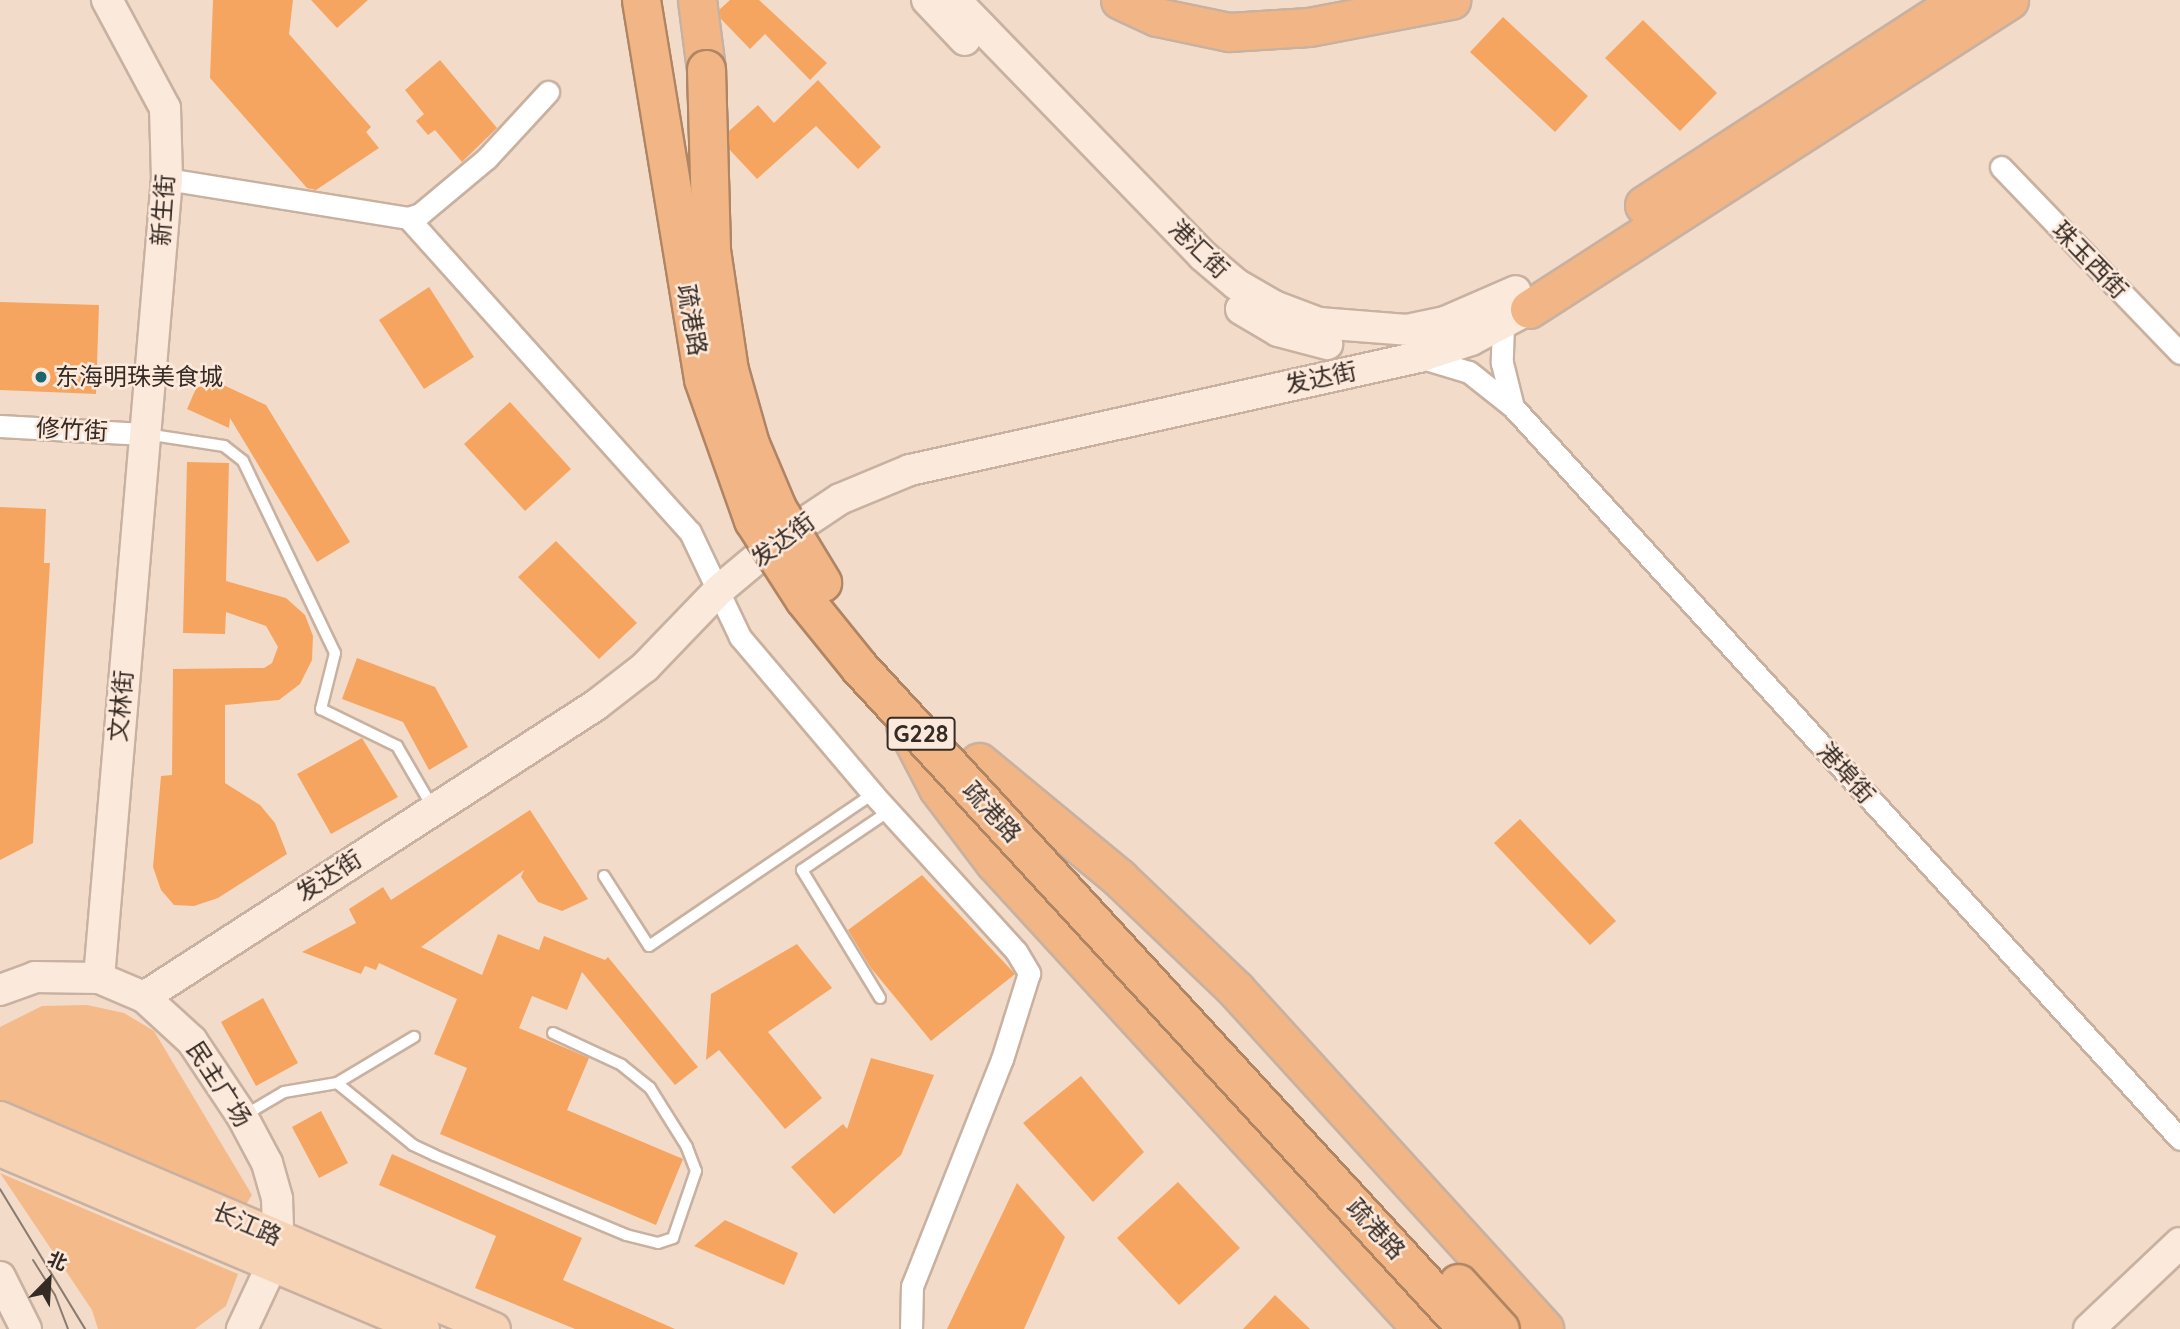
<!DOCTYPE html>
<meta charset="utf-8">
<style>
body{margin:0}
#map{position:relative;width:2180px;height:1329px;overflow:hidden;background:#f3dbc9;font-family:Quicksand,"Noto Sans SC",sans-serif}
div>[style]{position:absolute}
.green>*{inset:0;background:#f5ba8a}
.building>*{inset:0;background:#f6a560}
.roads{filter:drop-shadow(2px 0 #c8b1a0) drop-shadow(-2px 0 #c8b1a0) drop-shadow(0 2px #c8b1a0) drop-shadow(0 -2px #c8b1a0)}
.lane>*{height:10px;margin:-5px;padding:0 5px;transform-origin:5px;border-radius:5px;background:#fff}
.street>*{height:21px;margin:-10.5px;padding:0 10.5px;transform-origin:10.5px;border-radius:10.5px;background:#fff}
.secondary>*{height:30px;margin:-15px;padding:0 15px;transform-origin:15px;border-radius:15px;background:#fbe9db}
.primary>*{height:32px;margin:-16px;padding:0 16px;transform-origin:16px;border-radius:16px;background:#f7d3b6}
.highway>*{height:37px;margin:-18.5px;padding:0 18.5px;transform-origin:18.5px;border-radius:18.5px;background:#f2b686}
.tram>*{height:2px;margin:-1px;padding:0 1px;transform-origin:1px;border-radius:1px;background:#8b7b6f}
.bridges{filter:drop-shadow(2px 0 #b08564) drop-shadow(-2px 0 #b08564) drop-shadow(0 2px #b08564) drop-shadow(0 -2px #b08564)}
.highway-bridge>*{height:37px;margin:-18.5px;padding:0 18.5px;transform-origin:18.5px;border-radius:18.5px;background:#f2b686}
.dots>*{width:19px;height:19px;translate:-50% -50%;box-sizing:border-box;border:4px solid #fde9db;border-radius:50%}
span{translate:-50% -50%;white-space:nowrap;text-align:center;line-height:1.15;-webkit-text-stroke:5px #fde9db;paint-order:stroke}
.shield-label span{padding:2px 5px;background:#fde9db;border:2px solid;border-radius:5px;-webkit-text-stroke-width:0}
.shield-label{font-size:23px;color:#342b24;font-weight:700}
.street-label{font-size:24px;color:#342b24}
.poi-label{font-size:24px;color:#342b24}
.left{translate:0 -50%;text-align:left}
.north{position:absolute;left:14px;top:1245px;width:70px;height:70px;-webkit-text-stroke:5px #fde9db;paint-order:stroke;rotate:24deg;font-size:19px;font-weight:700;line-height:28px;text-align:center;color:#342b24}
.north::after{content:'';display:block;margin:auto;width:24px;height:32px;background:#342b24;clip-path:polygon(50% 0,100% 100%,50% 72%,0 100%)}
</style>
<div id="map">
<div class="green">
<i style="clip-path:polygon(87px 1005px,124px 1013px,154px 1031px,252px 1195px,242px 1211px,0 1111px,0 1027px,42px 1006px)"></i>
<i style="clip-path:polygon(0 1173px,238px 1274px,226px 1306px,195px 1329px,98px 1329px,92px 1310px)"></i>
</div>
<div class="building">
<i style="clip-path:polygon(213px 0,293px 0,289px 34px,371px 127px,366px 132px,379px 148px,316px 190px,307px 188px,210px 78px)"></i>
<i style="clip-path:polygon(311px 0,368px 0,337px 28px)"></i>
<i style="clip-path:polygon(730px 0,759px 0,827px 63px,810px 80px,765px 34px,750px 49px,721px 19px,719px 10px)"></i>
<i style="clip-path:polygon(1503px 17px,1588px 96px,1555px 132px,1470px 52px)"></i>
<i style="clip-path:polygon(1643px 20px,1717px 93px,1680px 131px,1605px 58px)"></i>
<i style="clip-path:polygon(440px 60px,497px 128px,462px 162px,435px 130px,428px 135px,416px 121px,424px 114px,405px 90px)"></i>
<i style="clip-path:polygon(818px 80px,881px 147px,858px 169px,816px 126px,757px 179px,729px 149px,729px 131px,758px 105px,774px 123px)"></i>
<i style="clip-path:polygon(429px 287px,474px 357px,424px 389px,379px 320px)"></i>
<i style="clip-path:polygon(0 302px,99px 305px,96px 394px,0 390px)"></i>
<i style="clip-path:polygon(202px 375px,266px 405px,350px 542px,317px 562px,230px 418px,229px 428px,187px 409px)"></i>
<i style="clip-path:polygon(510px 402px,571px 469px,525px 511px,464px 444px)"></i>
<i style="clip-path:polygon(187px 462px,229px 463px,226px 581px,286px 598px,305px 615px,313px 636px,312px 660px,300px 684px,279px 700px,225px 705px,225px 783px,260px 805px,275px 823px,287px 854px,218px 898px,194px 906px,174px 905px,161px 890px,153px 867px,161px 776px,172px 775px,173px 669px,264px 668px,272px 663px,278px 647px,266px 626px,226px 612px,225px 634px,183px 633px)"></i>
<i style="clip-path:polygon(0 507px,46px 509px,44px 563px,50px 563px,33px 843px,0 860px)"></i>
<i style="clip-path:polygon(556px 541px,637px 623px,599px 659px,518px 577px)"></i>
<i style="clip-path:polygon(357px 658px,435px 687px,468px 747px,429px 770px,403px 722px,342px 699px)"></i>
<i style="clip-path:polygon(362px 738px,398px 797px,331px 834px,297px 774px)"></i>
<i style="clip-path:polygon(530px 810px,588px 899px,562px 911px,538px 902px,521px 877px,524px 870px,421px 947px,482px 975px,498px 934px,539px 950px,544px 936px,605px 960px,608px 957px,698px 1067px,675px 1085px,582px 972px,567px 1010px,532px 996px,519px 1028px,589px 1058px,567px 1110px,683px 1159px,656px 1225px,440px 1134px,467px 1068px,434px 1054px,457px 999px,379px 963px,376px 970px,365px 966px,361px 974px,302px 952px,356px 923px,349px 909px,383px 887px,391px 900px)"></i>
<i style="clip-path:polygon(1520px 819px,1616px 921px,1590px 945px,1494px 843px)"></i>
<i style="clip-path:polygon(922px 875px,1015px 974px,931px 1041px,871px 968px,848px 930px)"></i>
<i style="clip-path:polygon(797px 944px,832px 988px,768px 1032px,822px 1098px,785px 1129px,719px 1050px,706px 1060px,711px 994px)"></i>
<i style="clip-path:polygon(263px 998px,298px 1063px,256px 1086px,221px 1022px)"></i>
<i style="clip-path:polygon(871px 1058px,934px 1075px,901px 1155px,834px 1214px,791px 1167px,843px 1124px,847px 1129px)"></i>
<i style="clip-path:polygon(1081px 1076px,1144px 1152px,1093px 1202px,1023px 1123px)"></i>
<i style="clip-path:polygon(321px 1111px,348px 1163px,319px 1178px,292px 1127px)"></i>
<i style="clip-path:polygon(392px 1154px,582px 1238px,563px 1280px,675px 1329px,575px 1329px,475px 1288px,496px 1236px,379px 1185px)"></i>
<i style="clip-path:polygon(1178px 1182px,1240px 1248px,1179px 1305px,1117px 1238px)"></i>
<i style="clip-path:polygon(1017px 1183px,1065px 1237px,1024px 1329px,947px 1329px)"></i>
<i style="clip-path:polygon(725px 1220px,798px 1253px,784px 1285px,694px 1246px)"></i>
<i style="clip-path:polygon(1275px 1295px,1310px 1329px,1243px 1329px)"></i>
</div>
<div class="roads">
<div class="lane">
<i style="left:146px;top:434px;width:79px;rotate:8.7deg"></i>
<i style="left:224px;top:446px;width:24px;rotate:38deg"></i>
<i style="left:243px;top:461px;width:213px;rotate:64.4deg"></i>
<i style="left:335px;top:653px;width:58px;rotate:104deg"></i>
<i style="left:321px;top:709px;width:85px;rotate:26deg"></i>
<i style="left:397px;top:746px;width:72px;rotate:59.9deg"></i>
<i style="left:604px;top:876px;width:83px;rotate:57.3deg"></i>
<i style="left:649px;top:946px;width:271px;rotate:-34.2deg"></i>
<i style="left:880px;top:998px;width:150px;rotate:-121.4deg"></i>
<i style="left:802px;top:870px;width:105px;rotate:-34.1deg"></i>
<i style="left:337px;top:1083px;width:98px;rotate:39.2deg"></i>
<i style="left:413px;top:1145px;width:23px;rotate:25deg"></i>
<i style="left:434px;top:1155px;width:208px;rotate:22.6deg"></i>
<i style="left:626px;top:1235px;width:33px;rotate:14deg"></i>
<i style="left:658px;top:1243px;width:16px;rotate:-18deg"></i>
<i style="left:673px;top:1238px;width:71px;rotate:-71.1deg"></i>
<i style="left:696px;top:1171px;width:26px;rotate:-111deg"></i>
<i style="left:687px;top:1147px;width:70px;rotate:-122.1deg"></i>
<i style="left:650px;top:1088px;width:36px;rotate:-141deg"></i>
<i style="left:622px;top:1065px;width:76px;rotate:-155.1deg"></i>
<i style="left:245px;top:1115px;width:45px;rotate:-30.5deg"></i>
<i style="left:284px;top:1092px;width:54px;rotate:-9.6deg"></i>
<i style="left:337px;top:1083px;width:90px;rotate:-30.9deg"></i>
</div>
<div class="street">
<i style="left:2001px;top:167px;width:258px;rotate:46.1deg"></i>
<i style="left:167px;top:179px;width:244px;rotate:9.2deg"></i>
<i style="left:408px;top:218px;width:422px;rotate:48.1deg"></i>
<i style="left:690px;top:532px;width:116px;rotate:64.5deg"></i>
<i style="left:740px;top:637px;width:206px;rotate:49.7deg"></i>
<i style="left:873px;top:794px;width:212px;rotate:47.7deg"></i>
<i style="left:1016px;top:951px;width:26px;rotate:59deg"></i>
<i style="left:1029px;top:973px;width:90px;rotate:107.4deg"></i>
<i style="left:1002px;top:1059px;width:244px;rotate:111.6deg"></i>
<i style="left:912px;top:1286px;width:43px;rotate:91.3deg"></i>
<i style="left:408px;top:218px;width:13px;rotate:-18deg"></i>
<i style="left:420px;top:214px;width:87px;rotate:-39.9deg"></i>
<i style="left:487px;top:158px;width:90px;rotate:-47.3deg"></i>
<i style="left:1503px;top:325px;width:38px;rotate:92deg"></i>
<i style="left:1502px;top:363px;width:45px;rotate:76deg"></i>
<i style="left:1419px;top:357px;width:52px;rotate:16.7deg"></i>
<i style="left:1469px;top:372px;width:56px;rotate:38.5deg"></i>
<i style="left:1513px;top:407px;width:990px;rotate:47.66deg"></i>
<i style="left:0;top:426px;width:144px;rotate:3.2deg"></i>
</div>
<div class="secondary">
<i style="left:927px;top:0;width:55px;rotate:46.5deg"></i>
<i style="left:955px;top:0;width:356px;rotate:45.9deg"></i>
<i style="left:1203px;top:256px;width:43px;rotate:40.3deg"></i>
<i style="left:1236px;top:284px;width:44px;rotate:30.1deg"></i>
<i style="left:1274px;top:306px;width:48px;rotate:20.7deg"></i>
<i style="left:1319px;top:323px;width:88px;rotate:4.5deg"></i>
<i style="left:1407px;top:330px;width:39px;rotate:-12deg"></i>
<i style="left:1445px;top:322px;width:77px;rotate:-23.6deg"></i>
<i style="left:1241px;top:309px;width:43px;rotate:30.7deg"></i>
<i style="left:1278px;top:331px;width:51px;rotate:14.9deg"></i>
<i style="left:99px;top:978px;width:802px;rotate:-85.14deg"></i>
<i style="left:167px;top:179px;width:71px;rotate:-91.6deg"></i>
<i style="left:165px;top:108px;width:123px;rotate:-118.2deg"></i>
<i style="left:0;top:990px;width:37px;rotate:-20deg"></i>
<i style="left:35px;top:977px;width:64px;rotate:0.9deg"></i>
<i style="left:99px;top:978px;width:49px;rotate:22.9deg"></i>
<i style="left:144px;top:997px;width:65px;rotate:42.5deg"></i>
<i style="left:192px;top:1041px;width:90px;rotate:56.3deg"></i>
<i style="left:242px;top:1116px;width:53px;rotate:62deg"></i>
<i style="left:267px;top:1163px;width:37px;rotate:74deg"></i>
<i style="left:277px;top:1199px;width:38px;rotate:88deg"></i>
<i style="left:278px;top:1237px;width:29px;rotate:102deg"></i>
<i style="left:272px;top:1265px;width:71px;rotate:115.1deg"></i>
<i style="left:144px;top:997px;width:538px;rotate:-32.86deg"></i>
<i style="left:596px;top:705px;width:62px;rotate:-37.8deg"></i>
<i style="left:645px;top:667px;width:107px;rotate:-46.1deg"></i>
<i style="left:719px;top:590px;width:80px;rotate:-39.9deg"></i>
<i style="left:780px;top:539px;width:72px;rotate:-33.7deg"></i>
<i style="left:840px;top:499px;width:76px;rotate:-22.5deg"></i>
<i style="left:910px;top:470px;width:521px;rotate:-12.52deg"></i>
<i style="left:1419px;top:357px;width:55px;rotate:-18.1deg"></i>
<i style="left:1471px;top:340px;width:66px;rotate:-28.1deg"></i>
<i style="left:0;top:1277px;width:58px;rotate:63.4deg"></i>
<i style="left:2089px;top:1329px;width:125px;rotate:-43.4deg"></i>
</div>
<div class="primary">
<i style="left:0;top:1118px;width:537px;rotate:23.13deg"></i>
<i style="left:0;top:1150px;width:459px;rotate:22.9deg"></i>
</div>
<div class="highway">
<i style="left:697px;top:0;width:70px;rotate:82.6deg"></i>
<i style="left:1120px;top:0;width:41px;rotate:24.7deg"></i>
<i style="left:1157px;top:17px;width:74px;rotate:11.8deg"></i>
<i style="left:1229px;top:32px;width:80px;rotate:-3.6deg"></i>
<i style="left:1309px;top:27px;width:145px;rotate:-10.8deg"></i>
<i style="left:1644px;top:205px;width:377px;rotate:-33deg"></i>
<i style="left:1529px;top:309px;width:571px;rotate:-32.77deg"></i>
<i style="left:905px;top:725px;width:71px;rotate:62.4deg"></i>
<i style="left:938px;top:788px;width:93px;rotate:52.9deg"></i>
<i style="left:994px;top:862px;width:633px;rotate:47.5deg"></i>
<i style="left:979px;top:762px;width:182px;rotate:39.6deg"></i>
<i style="left:1119px;top:878px;width:162px;rotate:43.7deg"></i>
<i style="left:1236px;top:990px;width:458px;rotate:47.7deg"></i>
</div>
</div>
<div class="tram">
<i style="left:0;top:1189px;width:164px;rotate:58.7deg"></i>
<i style="left:33px;top:1260px;width:41px;rotate:57.8deg"></i>
<i style="left:55px;top:1295px;width:36px;rotate:69deg"></i>
</div>
<div class="bridges">
<div class="highway-bridge">
<i style="left:641px;top:0;width:384px;rotate:80.7deg"></i>
<i style="left:703px;top:379px;width:150px;rotate:70.5deg"></i>
<i style="left:753px;top:520px;width:94px;rotate:57.2deg"></i>
<i style="left:804px;top:599px;width:87px;rotate:51deg"></i>
<i style="left:859px;top:667px;width:899px;rotate:47.43deg"></i>
<i style="left:706px;top:69px;width:181px;rotate:88.4deg"></i>
<i style="left:711px;top:250px;width:121px;rotate:81.5deg"></i>
<i style="left:729px;top:370px;width:77px;rotate:74.2deg"></i>
<i style="left:750px;top:444px;width:69px;rotate:67.1deg"></i>
<i style="left:777px;top:508px;width:87px;rotate:58.7deg"></i>
<i style="left:1458px;top:1283px;width:62px;rotate:47.6deg"></i>
</div>
</div>
<div class="dots">
<i style="left:41px;top:377px;background:#1a6570"></i>
</div>
<div class="shield-label">
<span style="left:921px;top:734px">G228</span>
</div>
<div class="street-label">
<span style="left:163px;top:210px;rotate:-86deg">新生街</span>
<span style="left:1199px;top:249px;rotate:44deg">港汇街</span>
<span style="left:2090px;top:260px;rotate:46deg">珠玉西街</span>
<span style="left:692px;top:320px;rotate:80deg">疏港路</span>
<span style="left:1321px;top:378px;rotate:-12deg">发达街</span>
<span style="left:72px;top:430px;rotate:3deg">修竹街</span>
<span style="left:783px;top:540px;rotate:-37deg">发达街</span>
<span style="left:121px;top:706px;rotate:-85deg">文林街</span>
<span style="left:1846px;top:773px;rotate:48deg">港埠街</span>
<span style="left:992px;top:812px;rotate:47deg">疏港路</span>
<span style="left:329px;top:876px;rotate:-33deg">发达街</span>
<span style="left:219px;top:1084px;rotate:57deg">民主广场</span>
<span style="left:247px;top:1224px;rotate:23deg">长江路</span>
<span style="left:1376px;top:1229px;rotate:47deg">疏港路</span>
</div>
<div class="poi-label">
<span class="left" style="left:55px;top:377px">东海明珠美食城</span>
</div>
<div class="north">北</div>
</div>
